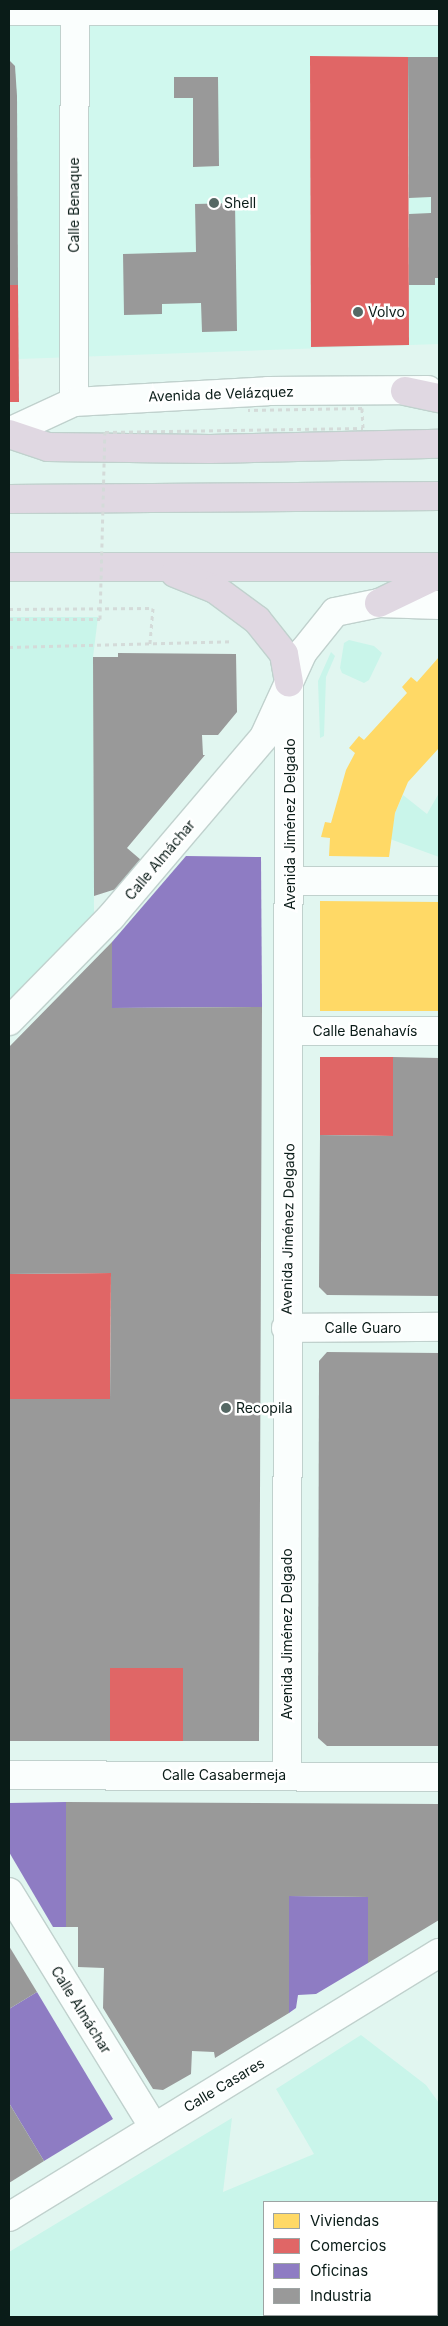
<!DOCTYPE html>
<meta charset="utf-8">
<style>
body{margin:0}
#map{position:relative;width:448px;height:2326px;overflow:hidden;background:#e1f6f0;font-family:Inter,sans-serif}
div>[style]{position:absolute}
.built>*{inset:0;background:#d0f8ee}
.green>*{inset:0;background:#c9f5ea}
.homes>*{inset:0;background:#ffd966}
.shops>*{inset:0;background:#e06666}
.offices>*{inset:0;background:#8e7cc3}
.industry>*{inset:0;background:#999}
.path>*{height:3px;margin-top:-1.5px;transform-origin:0;background:repeating-linear-gradient(90deg,#d4dbd9 0 4px,transparent 0 8px)}
.roads{filter:drop-shadow(1px 0 #c0d1cd) drop-shadow(-1px 0 #c0d1cd) drop-shadow(0 1px #c0d1cd) drop-shadow(0 -1px #c0d1cd)}
.minor>*{height:28px;margin:-14px;padding:0 14px;transform-origin:14px;border-radius:14px;background:#fafefd}
.highway>*{height:28px;margin:-14px;padding:0 14px;transform-origin:14px;border-radius:14px;background:#e0d8e2}
.path-bridge>*{height:3px;margin-top:-1.5px;transform-origin:0;background:repeating-linear-gradient(90deg,#d4dbd9 0 4px,transparent 0 8px)}
.dots>*{width:14px;height:14px;translate:-50% -50%;box-sizing:border-box;border:2px solid #fff;border-radius:50%}
span{translate:-50% -50%;white-space:nowrap;text-align:center;line-height:1.15;-webkit-text-stroke:5px #fff;paint-order:stroke}
.poi-label{font-size:14px;color:#0a1c18}
.left{translate:0 -50%;text-align:left}
.street-label{font-size:14px;color:#0a1c18}
.frame{position:absolute;inset:0;border:10px solid #0a1c18;pointer-events:none}
.legend{position:absolute;left:263px;top:2201px;width:175px;height:115px;box-sizing:border-box;background:#fff;border:1px solid #9da4a3;margin:0;padding:6px 9px;list-style:none;font-size:15px;color:#0a1c18}
.legend li{display:flex;align-items:center;gap:10px;height:25px}
.legend b{width:25px;border:1px solid #9da4a3}
</style>
<div id="map">
<div class="built">
<i style="clip-path:polygon(9px 9px,439px 9px,439px 344px,19px 359px,19px 402px,9px 402px)"></i>
</div>
<div class="green">
<i style="clip-path:polygon(9px 617px,98px 617px,93px 657px,94px 916px,9px 1000px)"></i>
<i style="clip-path:polygon(349px 640px,374px 646px,382px 653px,369px 680px,364px 683px,342px 673px,340px 668px,344px 643px)"></i>
<i style="clip-path:polygon(331px 652px,335px 656px,326px 677px,324px 736px,320px 738px,318px 681px)"></i>
<i style="clip-path:polygon(439px 793px,439px 857px,390px 839px,395px 813px,403px 795px,427px 814px)"></i>
<i style="clip-path:polygon(361px 2035px,426px 2085px,439px 2103px,439px 2250px,437px 2252px,437px 2202px,264px 2202px,264px 2315px,361px 2315px,358px 2317px,9px 2317px,9px 2252px,232px 2118px,223px 2192px,314px 2154px,276px 2089px)"></i>
</div>
<div class="homes">
<i style="clip-path:polygon(439px 657px,439px 748px,408px 782px,395px 813px,389px 857px,329px 856px,330px 838px,321px 837px,325px 822px,331px 823px,346px 770px,355px 753px,349px 748px,359px 736px,364px 740px,407px 693px,402px 687px,411px 677px,417px 682px)"></i>
<i style="clip-path:polygon(320px 901px,439px 902px,439px 1011px,320px 1011px)"></i>
</div>
<div class="shops">
<i style="clip-path:polygon(310px 56px,408px 57px,409px 345px,311px 347px)"></i>
<i style="clip-path:polygon(9px 285px,18px 285px,19px 402px,9px 402px)"></i>
<i style="clip-path:polygon(320px 1057px,393px 1057px,393px 1136px,320px 1135px)"></i>
<i style="clip-path:polygon(111px 1273px,110px 1399px,9px 1399px,9px 1274px)"></i>
<i style="clip-path:polygon(110px 1668px,183px 1668px,183px 1741px,110px 1741px)"></i>
</div>
<div class="offices">
<i style="clip-path:polygon(186px 856px,261px 857px,262px 1007px,112px 1008px,112px 942px)"></i>
<i style="clip-path:polygon(66px 1802px,66px 1927px,53px 1927px,9px 1852px,9px 1803px)"></i>
<i style="clip-path:polygon(289px 1896px,368px 1897px,368px 1963px,316px 1994px,298px 1995px,296px 2008px,289px 2013px)"></i>
<i style="clip-path:polygon(37px 1992px,113px 2119px,44px 2161px,9px 2103px,9px 2009px)"></i>
</div>
<div class="industry">
<i style="clip-path:polygon(408px 57px,439px 57px,439px 278px,435px 278px,435px 285px,409px 285px,409px 214px,431px 213px,431px 197px,409px 198px)"></i>
<i style="clip-path:polygon(9px 60px,15px 66px,17px 96px,18px 285px,9px 285px)"></i>
<i style="clip-path:polygon(174px 77px,218px 77px,219px 166px,193px 167px,193px 98px,174px 98px)"></i>
<i style="clip-path:polygon(235px 203px,237px 331px,202px 332px,201px 303px,162px 304px,162px 314px,124px 315px,123px 254px,196px 252px,195px 204px)"></i>
<i style="clip-path:polygon(118px 653px,236px 654px,237px 712px,218px 735px,202px 735px,203px 755px,205px 755px,127px 848px,141px 860px,116px 889px,94px 896px,93px 657px,118px 657px)"></i>
<i style="clip-path:polygon(112px 942px,112px 1008px,262px 1007px,259px 1741px,183px 1741px,183px 1668px,110px 1668px,110px 1741px,9px 1741px,9px 1399px,110px 1399px,111px 1300px,111px 1273px,9px 1274px,9px 1047px)"></i>
<i style="clip-path:polygon(393px 1057px,439px 1058px,439px 1296px,327px 1295px,319px 1287px,320px 1135px,393px 1136px)"></i>
<i style="clip-path:polygon(327px 1352px,439px 1353px,439px 1746px,327px 1746px,318px 1738px,319px 1361px)"></i>
<i style="clip-path:polygon(66px 1802px,439px 1804px,439px 1920px,368px 1963px,368px 1897px,289px 1896px,289px 2013px,215px 2058px,214px 2052px,192px 2051px,191px 2074px,163px 2090px,153px 2089px,103px 2008px,104px 1968px,78px 1967px,78px 1927px,66px 1927px)"></i>
<i style="clip-path:polygon(9px 1946px,37px 1992px,9px 2009px)"></i>
<i style="clip-path:polygon(9px 2103px,44px 2161px,9px 2183px)"></i>
</div>
<div class="path">
<i style="left:9px;top:609px;width:144px;rotate:-0.4deg"></i>
<i style="left:153px;top:608px;width:36px;rotate:95deg"></i>
<i style="left:9px;top:647px;width:224px;rotate:-1.5deg"></i>
</div>
<div class="roads">
<div class="minor">
<i style="left:9px;top:11px;width:430px"></i>
<i style="left:74px;top:402px;width:393px;rotate:-89.9deg"></i>
<i style="left:9px;top:432px;width:72px;rotate:-24.8deg"></i>
<i style="left:74px;top:402px;width:194px;rotate:-3.2deg"></i>
<i style="left:268px;top:391px;width:160px;rotate:-0.4deg"></i>
<i style="left:291px;top:881px;width:148px"></i>
<i style="left:9px;top:1021px;width:146px;rotate:-45.6deg"></i>
<i style="left:111px;top:917px;width:236px;rotate:-49.6deg"></i>
<i style="left:264px;top:737px;width:94px;rotate:-65.4deg"></i>
<i style="left:303px;top:652px;width:51px;rotate:-51.3deg"></i>
<i style="left:335px;top:612px;width:45px;rotate:-11.6deg"></i>
<i style="left:379px;top:603px;width:60px;rotate:1.9deg"></i>
<i style="left:290px;top:1031px;width:149px"></i>
<i style="left:286px;top:1328px;width:153px;rotate:-0.4deg"></i>
<i style="left:9px;top:1775px;width:430px;rotate:0.3deg"></i>
<i style="left:287px;top:1776px;width:1093px;rotate:-89.9deg"></i>
<i style="left:9px;top:1892px;width:277px;rotate:58.4deg"></i>
<i style="left:9px;top:2217px;width:505px;rotate:-31.55deg"></i>
</div>
<div class="highway">
<i style="left:405px;top:391px;width:35px;rotate:12deg"></i>
<i style="left:9px;top:434px;width:41px;rotate:18.4deg"></i>
<i style="left:48px;top:447px;width:162px;rotate:0.7deg"></i>
<i style="left:210px;top:449px;width:229px;rotate:-1.3deg"></i>
<i style="left:9px;top:499px;width:430px;rotate:-0.4deg"></i>
<i style="left:9px;top:567px;width:430px"></i>
<i style="left:175px;top:573px;width:43px;rotate:21.8deg"></i>
<i style="left:215px;top:589px;width:52px;rotate:36.4deg"></i>
<i style="left:257px;top:620px;width:43px;rotate:51.5deg"></i>
<i style="left:284px;top:654px;width:29px;rotate:80deg"></i>
<i style="left:379px;top:603px;width:67px;rotate:-25.8deg"></i>
<i style="left:437px;top:2293px;width:3px;rotate:-45deg"></i>
<i style="left:407px;top:2317px;width:4px;rotate:-34deg"></i>
</div>
</div>
<div class="path-bridge">
<i style="left:9px;top:619px;width:91px"></i>
<i style="left:100px;top:619px;width:187px;rotate:-88.5deg"></i>
<i style="left:105px;top:432px;width:258px;rotate:-0.9deg"></i>
<i style="left:363px;top:428px;width:20px;rotate:-93deg"></i>
<i style="left:362px;top:408px;width:114px;rotate:179deg"></i>
</div>
<div class="dots">
<i style="left:214px;top:203px;background:#556864"></i>
<i style="left:358px;top:312px;background:#556864"></i>
<i style="left:226px;top:1408px;background:#556864"></i>
</div>
<div class="poi-label">
<span class="left" style="left:224px;top:203px">Shell</span>
<span class="left" style="left:368px;top:312px">Volvo</span>
<span class="left" style="left:236px;top:1408px">Recopila</span>
</div>
<div class="street-label">
<span style="left:74px;top:205px;rotate:-90deg">Calle Benaque</span>
<span style="left:221px;top:394px;rotate:-2deg">Avenida de Velázquez</span>
<span style="left:290px;top:824px;rotate:-90deg">Avenida Jiménez Delgado</span>
<span style="left:160px;top:860px;rotate:-50deg">Calle Almáchar</span>
<span style="left:365px;top:1031px">Calle Benahavís</span>
<span style="left:288px;top:1229px;rotate:-89deg">Avenida Jiménez Delgado</span>
<span style="left:363px;top:1328px">Calle Guaro</span>
<span style="left:287px;top:1634px;rotate:-90deg">Avenida Jiménez Delgado</span>
<span style="left:224px;top:1775px">Calle Casabermeja</span>
<span style="left:81px;top:2010px;rotate:58deg">Calle Almáchar</span>
<span style="left:224px;top:2085px;rotate:-31deg">Calle Casares</span>
</div>
<div class="frame"></div>
<ul class="legend">
<li><b style="height:14px;background:#ffd966"></b>Viviendas</li>
<li><b style="height:14px;background:#e06666"></b>Comercios</li>
<li><b style="height:14px;background:#8e7cc3"></b>Oficinas</li>
<li><b style="height:14px;background:#999"></b>Industria</li>
</ul>
</div>
